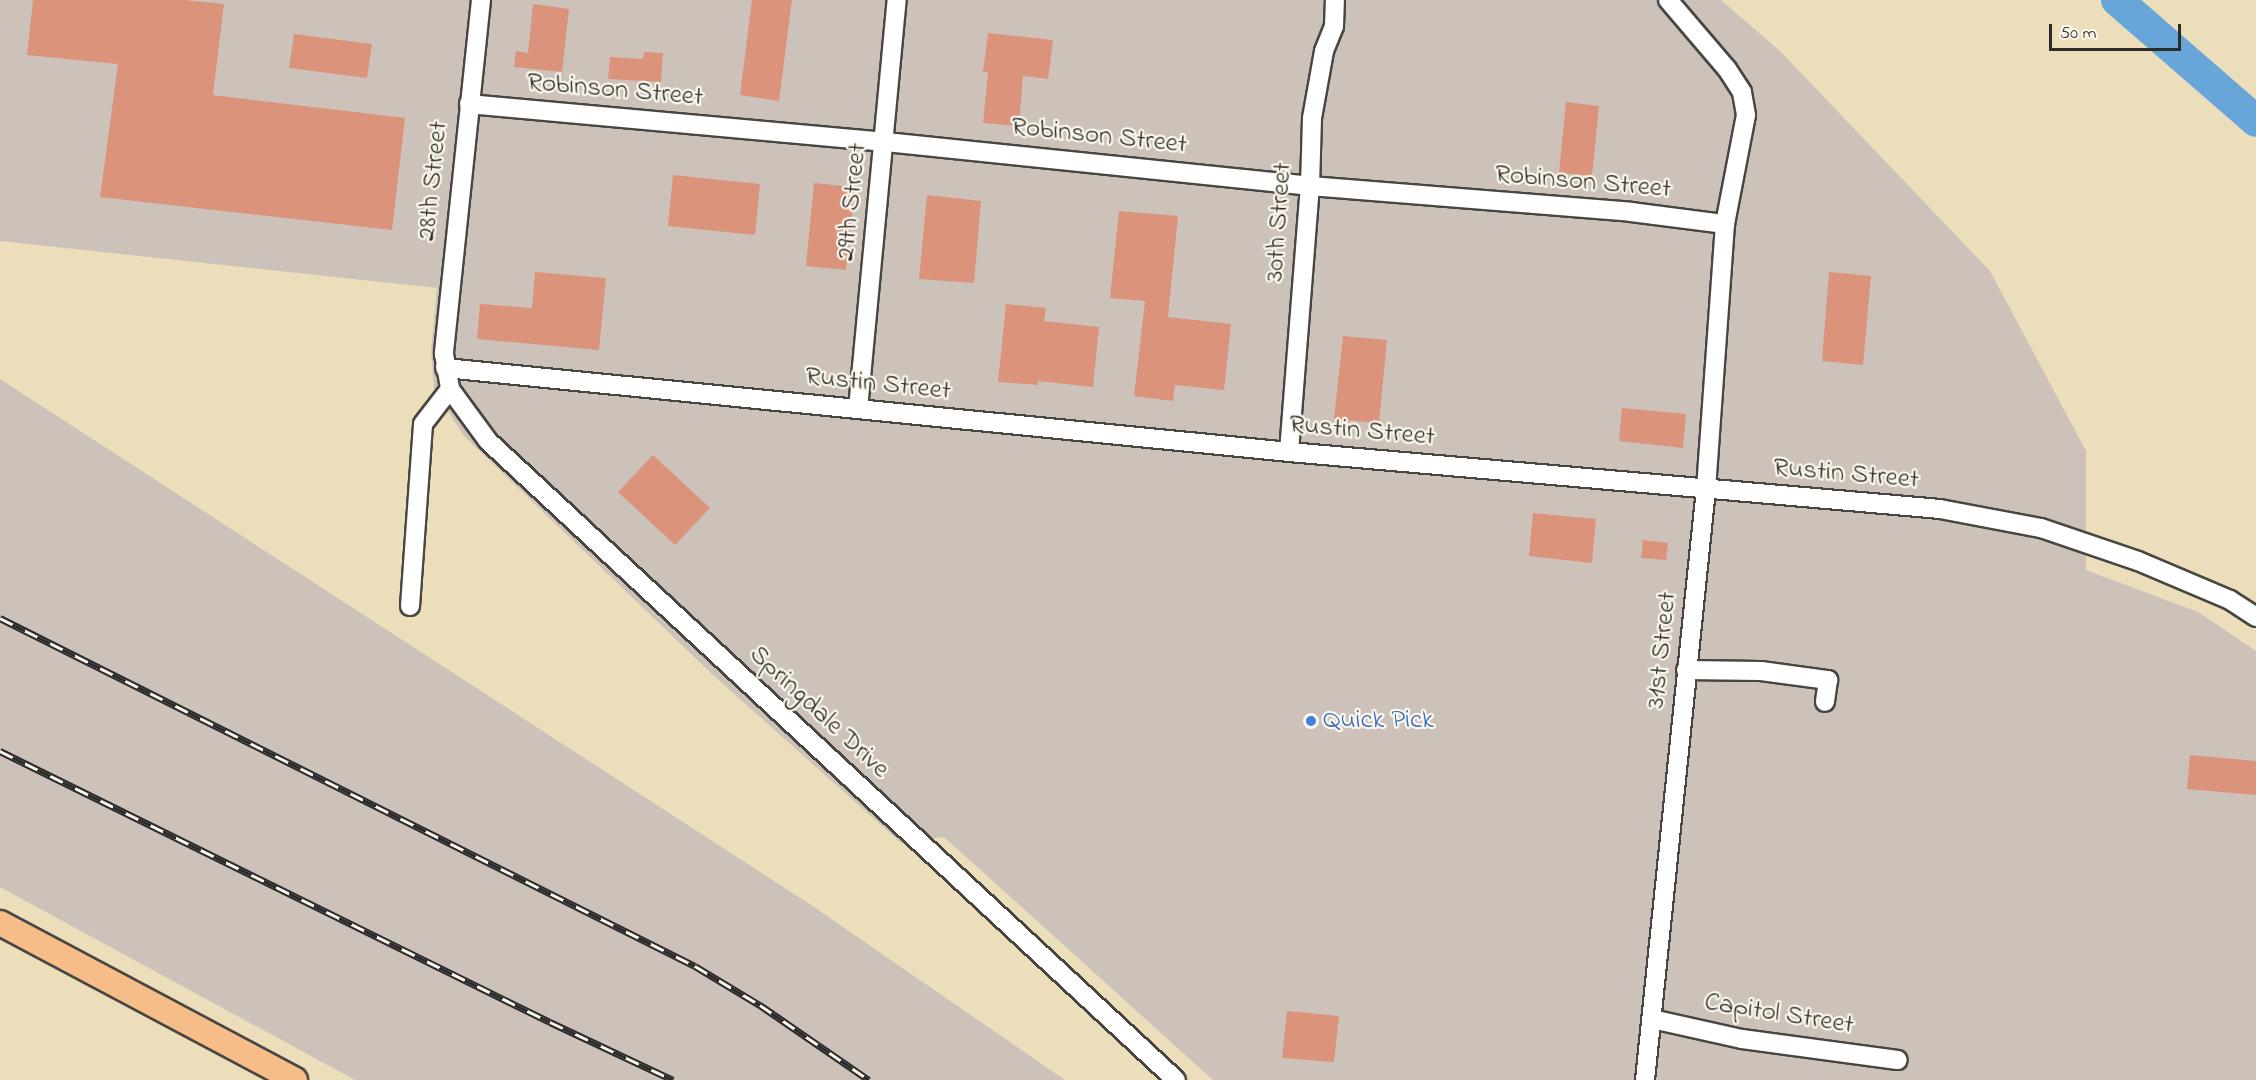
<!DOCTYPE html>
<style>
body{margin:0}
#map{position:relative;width:2256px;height:1080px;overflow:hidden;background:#ecdebb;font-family:"Indie Flower",sans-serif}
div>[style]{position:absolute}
.industrial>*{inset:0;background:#cdc2b9}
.river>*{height:32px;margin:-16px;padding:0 16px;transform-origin:16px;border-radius:16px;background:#68a6da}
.building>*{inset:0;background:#db937c}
.roads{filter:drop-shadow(2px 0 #484641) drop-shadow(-2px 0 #484641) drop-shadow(0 2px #484641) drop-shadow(0 -2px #484641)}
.minor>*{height:18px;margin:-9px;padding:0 9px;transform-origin:9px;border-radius:9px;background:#fff}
.major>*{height:24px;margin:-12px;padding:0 12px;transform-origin:12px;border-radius:12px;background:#f7bd88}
.rail>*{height:7px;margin-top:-3.5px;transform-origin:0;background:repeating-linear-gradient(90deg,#fbf7ec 0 14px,#2b2b2b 0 28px);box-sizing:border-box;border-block:2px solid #2b2b2b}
.dots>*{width:16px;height:16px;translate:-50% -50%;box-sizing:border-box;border:3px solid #fbf7ec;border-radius:50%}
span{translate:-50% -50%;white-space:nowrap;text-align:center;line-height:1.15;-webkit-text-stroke:4.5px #fbf7ec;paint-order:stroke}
.street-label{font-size:27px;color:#2b2b2b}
.shop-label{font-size:27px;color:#366cbe}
.left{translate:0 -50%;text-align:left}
.scale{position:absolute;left:2049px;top:24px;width:132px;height:27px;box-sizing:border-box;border:3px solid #2b2b2b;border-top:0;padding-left:8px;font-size:18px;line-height:21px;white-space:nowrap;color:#2b2b2b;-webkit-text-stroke:4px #fbf7ec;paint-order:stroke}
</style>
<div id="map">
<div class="industrial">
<i style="clip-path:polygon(0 0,1721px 0,1781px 52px,1990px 271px,2086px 451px,2086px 570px,2198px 612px,2256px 651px,2256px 1080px,1213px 1080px,944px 837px,901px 843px,713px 675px,463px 435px,434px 388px,431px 351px,437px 288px,0 241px)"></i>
<i style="clip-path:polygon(0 379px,811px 905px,1065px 1080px,355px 1080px,0 887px)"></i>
</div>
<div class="river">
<i style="left:2117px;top:0;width:184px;rotate:41deg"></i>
</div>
<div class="building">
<i style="clip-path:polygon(33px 0,185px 0,224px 4px,213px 95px,405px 118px,392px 230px,100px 197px,118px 64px,27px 55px)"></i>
<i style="clip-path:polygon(752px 0,792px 0,779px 101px,740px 95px)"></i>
<i style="clip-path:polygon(533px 4px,569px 9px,562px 72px,514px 67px,516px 51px,528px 53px)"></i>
<i style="clip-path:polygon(988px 33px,1053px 40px,1048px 79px,1023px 76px,1019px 126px,983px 123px,988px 72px,983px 72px)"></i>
<i style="clip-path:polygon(294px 34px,372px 44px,367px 78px,289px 68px)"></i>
<i style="clip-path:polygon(644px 52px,663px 53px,661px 82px,608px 79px,610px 57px,643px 59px)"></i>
<i style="clip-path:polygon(1566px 102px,1599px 106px,1592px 176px,1559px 173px)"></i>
<i style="clip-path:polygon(673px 175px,760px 184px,755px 235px,668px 226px)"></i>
<i style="clip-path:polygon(814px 183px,855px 187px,846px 270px,806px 266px)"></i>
<i style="clip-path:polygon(927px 195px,981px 201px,974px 283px,919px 279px)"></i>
<i style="clip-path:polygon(1119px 211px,1178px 216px,1168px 317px,1231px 324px,1224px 390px,1175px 385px,1173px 401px,1134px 396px,1145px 301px,1110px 298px)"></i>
<i style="clip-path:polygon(535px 272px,606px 278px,599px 350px,477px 339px,480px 304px,532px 308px)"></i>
<i style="clip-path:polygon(1829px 272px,1871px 276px,1863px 365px,1822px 361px)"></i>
<i style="clip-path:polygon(1006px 304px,1046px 308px,1044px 321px,1099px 327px,1093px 387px,1038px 381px,1038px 385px,998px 382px)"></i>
<i style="clip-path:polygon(1343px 336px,1387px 340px,1379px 423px,1334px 419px)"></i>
<i style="clip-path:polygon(1622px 408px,1686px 414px,1683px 448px,1619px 441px)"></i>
<i style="clip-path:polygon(653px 455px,710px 508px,675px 545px,618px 492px)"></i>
<i style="clip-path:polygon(1533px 513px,1596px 519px,1592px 563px,1529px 556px)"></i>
<i style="clip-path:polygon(1643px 540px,1668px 543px,1666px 560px,1641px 558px)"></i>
<i style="clip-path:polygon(2190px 755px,2256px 761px,2256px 795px,2187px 789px)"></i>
<i style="clip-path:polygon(1287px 1011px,1339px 1016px,1334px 1062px,1282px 1058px)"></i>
</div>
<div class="roads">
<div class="minor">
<i style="left:481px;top:0;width:356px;rotate:96deg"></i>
<i style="left:444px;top:354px;width:36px;rotate:80deg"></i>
<i style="left:450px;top:389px;width:64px;rotate:53.8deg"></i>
<i style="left:488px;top:441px;width:939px;rotate:42.89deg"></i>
<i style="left:469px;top:104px;width:418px;rotate:5.2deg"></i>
<i style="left:885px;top:142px;width:427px;rotate:5.9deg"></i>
<i style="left:1310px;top:186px;width:322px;rotate:4.6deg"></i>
<i style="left:1631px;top:212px;width:95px;rotate:7.3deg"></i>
<i style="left:445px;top:368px;width:848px;rotate:5.68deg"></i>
<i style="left:1289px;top:452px;width:653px;rotate:5deg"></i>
<i style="left:1940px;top:509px;width:103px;rotate:10.7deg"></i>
<i style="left:2041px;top:528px;width:102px;rotate:18.8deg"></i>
<i style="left:2138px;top:561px;width:100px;rotate:23deg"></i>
<i style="left:2230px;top:600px;width:31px;rotate:33deg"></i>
<i style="left:858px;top:409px;width:411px;rotate:-84.6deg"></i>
<i style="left:1289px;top:452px;width:267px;rotate:-85.5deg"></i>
<i style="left:1310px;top:186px;width:68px;rotate:-88.3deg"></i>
<i style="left:1312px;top:118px;width:68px;rotate:-79.8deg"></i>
<i style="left:1324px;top:51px;width:27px;rotate:-68deg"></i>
<i style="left:1334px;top:26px;width:26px;rotate:-88deg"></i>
<i style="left:410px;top:606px;width:182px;rotate:-85.9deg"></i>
<i style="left:423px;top:424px;width:44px;rotate:-52.4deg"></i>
<i style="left:1686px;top:670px;width:75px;rotate:0.8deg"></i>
<i style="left:1761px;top:671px;width:68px;rotate:7.7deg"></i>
<i style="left:1828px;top:680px;width:22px;rotate:98deg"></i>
<i style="left:1652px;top:1019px;width:92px;rotate:12.5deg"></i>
<i style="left:1742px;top:1039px;width:157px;rotate:7.7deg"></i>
<i style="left:1645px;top:1080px;width:594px;rotate:-84.11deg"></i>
<i style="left:1706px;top:489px;width:266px;rotate:-85.9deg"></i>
<i style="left:1725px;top:224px;width:111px;rotate:-79.1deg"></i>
<i style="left:1746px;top:115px;width:23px;rotate:-100deg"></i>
<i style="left:1742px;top:92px;width:27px;rotate:-123deg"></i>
<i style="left:1727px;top:69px;width:91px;rotate:-130.5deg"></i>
</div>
<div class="major">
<i style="left:0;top:923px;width:334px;rotate:28deg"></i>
</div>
</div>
<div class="rail">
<i style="left:0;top:618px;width:777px;rotate:26.6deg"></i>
<i style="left:695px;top:966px;width:76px;rotate:31deg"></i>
<i style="left:760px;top:1005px;width:132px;rotate:34.5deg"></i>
<i style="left:0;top:751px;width:613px;rotate:26.23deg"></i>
<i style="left:550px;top:1022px;width:136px;rotate:25.2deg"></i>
</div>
<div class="dots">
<i style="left:1311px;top:721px;background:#3f7fe0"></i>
</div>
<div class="street-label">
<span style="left:615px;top:90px;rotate:5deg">Robinson Street</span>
<span style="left:1099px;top:136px;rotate:6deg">Robinson Street</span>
<span style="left:433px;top:181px;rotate:-84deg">28th Street</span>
<span style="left:1583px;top:182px;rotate:5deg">Robinson Street</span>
<span style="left:852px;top:202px;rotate:-84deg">29th Street</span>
<span style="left:1279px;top:222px;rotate:-86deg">30th Street</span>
<span style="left:878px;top:384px;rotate:6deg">Rustin Street</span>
<span style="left:1362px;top:431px;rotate:5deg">Rustin Street</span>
<span style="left:1846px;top:474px;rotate:5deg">Rustin Street</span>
<span style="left:1662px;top:650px;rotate:-84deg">31st Street</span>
<span style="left:819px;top:712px;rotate:43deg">Springdale Drive</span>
<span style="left:1779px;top:1014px;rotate:9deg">Capitol Street</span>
</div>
<div class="shop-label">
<span class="left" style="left:1323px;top:721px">Quick Pick</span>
</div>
<div class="scale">50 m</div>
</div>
